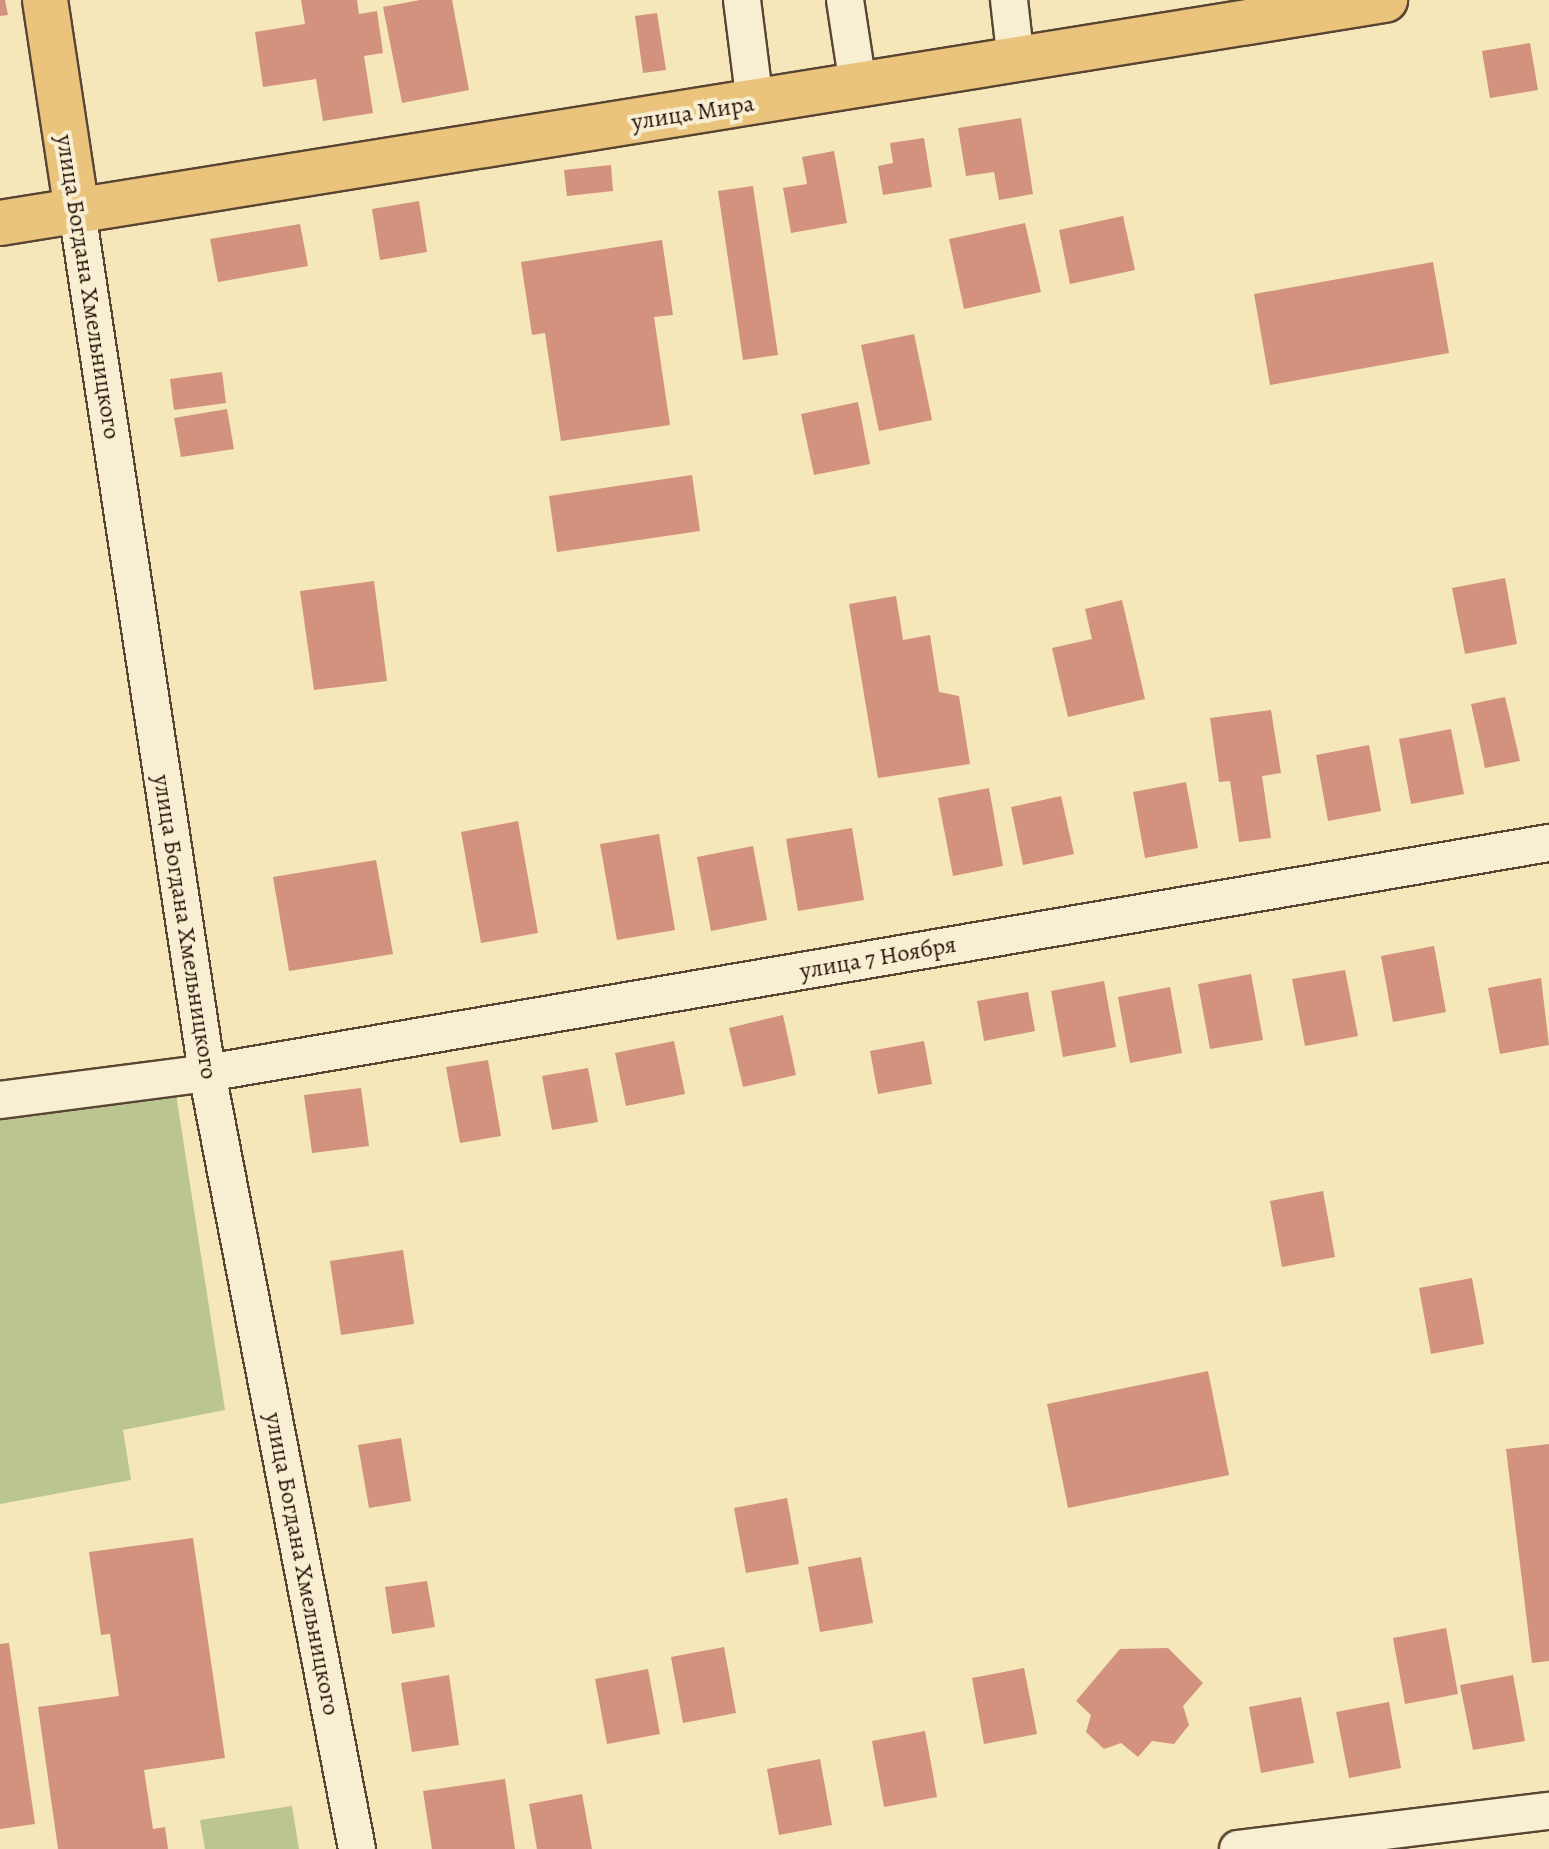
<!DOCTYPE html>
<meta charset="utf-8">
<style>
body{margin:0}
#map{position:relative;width:1549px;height:1849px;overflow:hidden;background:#f5e7b9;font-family:Alegreya,serif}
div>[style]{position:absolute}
.green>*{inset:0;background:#bac590}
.building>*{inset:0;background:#d2927d}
.roads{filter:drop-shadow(2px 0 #5a4534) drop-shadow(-2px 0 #5a4534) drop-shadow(0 2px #5a4534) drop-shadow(0 -2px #5a4534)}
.minor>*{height:36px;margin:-18px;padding:0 18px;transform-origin:18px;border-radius:18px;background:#f8efd2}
.major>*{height:44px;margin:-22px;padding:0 22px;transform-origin:22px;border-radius:22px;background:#eac47c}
span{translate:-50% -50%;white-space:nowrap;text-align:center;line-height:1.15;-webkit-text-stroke:8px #f8efd2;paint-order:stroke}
.street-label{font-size:24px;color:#260f07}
</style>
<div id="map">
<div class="green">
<i style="clip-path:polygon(174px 1081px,225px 1410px,123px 1430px,131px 1480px,0 1504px,0 1109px)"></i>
<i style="clip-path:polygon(292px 1806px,299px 1849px,205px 1849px,200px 1820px)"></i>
</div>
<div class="building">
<i style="clip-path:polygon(0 0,5px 0,8px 15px,0 16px)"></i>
<i style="clip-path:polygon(301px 0,357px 0,359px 14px,377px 11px,383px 53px,364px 56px,373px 113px,323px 121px,316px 79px,263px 87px,255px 32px,305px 24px)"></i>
<i style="clip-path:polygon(420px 0,452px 0,469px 90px,402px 103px,383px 7px)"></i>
<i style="clip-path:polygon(657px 13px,666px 70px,643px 73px,635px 16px)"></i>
<i style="clip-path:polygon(1530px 43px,1538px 90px,1490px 98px,1482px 51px)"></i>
<i style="clip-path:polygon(1021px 118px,1033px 194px,999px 200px,994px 172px,966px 176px,958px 128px)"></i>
<i style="clip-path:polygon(924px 138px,932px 187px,883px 195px,878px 166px,893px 163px,890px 143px)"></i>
<i style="clip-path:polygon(834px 151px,847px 223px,791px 233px,783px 188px,807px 184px,802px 157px)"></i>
<i style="clip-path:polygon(611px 165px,613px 191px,567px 196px,564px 170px)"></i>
<i style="clip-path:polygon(753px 186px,778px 355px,743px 360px,718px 191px)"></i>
<i style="clip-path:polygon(419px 201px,427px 252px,380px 260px,372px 209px)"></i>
<i style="clip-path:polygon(1123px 216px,1135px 270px,1070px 284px,1059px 230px)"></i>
<i style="clip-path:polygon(1025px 223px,1041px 292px,964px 309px,949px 239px)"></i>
<i style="clip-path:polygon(300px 224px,308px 266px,218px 282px,210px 239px)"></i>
<i style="clip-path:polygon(662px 240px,673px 315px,654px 317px,670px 425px,561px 441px,545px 333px,532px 335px,521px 262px)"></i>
<i style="clip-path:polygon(1433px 262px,1449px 353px,1270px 385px,1254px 294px)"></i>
<i style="clip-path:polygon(914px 334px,932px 420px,879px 431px,861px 345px)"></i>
<i style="clip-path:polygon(222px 372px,226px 403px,174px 410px,170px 379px)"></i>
<i style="clip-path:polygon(858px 402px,870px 464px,814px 475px,801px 414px)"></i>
<i style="clip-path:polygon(227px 409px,234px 449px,181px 457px,174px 418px)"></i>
<i style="clip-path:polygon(692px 475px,700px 531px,557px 552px,549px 496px)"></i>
<i style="clip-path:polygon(1505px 578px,1517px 644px,1465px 654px,1452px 588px)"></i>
<i style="clip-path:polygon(374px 581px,387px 681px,314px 690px,300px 591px)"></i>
<i style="clip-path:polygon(896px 596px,903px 640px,930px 635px,939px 692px,959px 696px,970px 764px,878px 778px,849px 604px)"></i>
<i style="clip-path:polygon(1122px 600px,1145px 699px,1068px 717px,1052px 648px,1092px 639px,1085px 609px)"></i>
<i style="clip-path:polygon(1505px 697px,1520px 761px,1485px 768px,1471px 704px)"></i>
<i style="clip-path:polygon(1271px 710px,1281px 773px,1262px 776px,1271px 838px,1239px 842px,1230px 781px,1219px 782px,1210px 718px)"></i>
<i style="clip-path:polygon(1451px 729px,1464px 794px,1411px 804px,1399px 739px)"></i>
<i style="clip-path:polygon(1369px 745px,1381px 811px,1328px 821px,1316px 755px)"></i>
<i style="clip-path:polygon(1186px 782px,1198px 848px,1145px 858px,1133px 792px)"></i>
<i style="clip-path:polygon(989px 788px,1003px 866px,953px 876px,938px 798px)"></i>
<i style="clip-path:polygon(1061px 796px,1074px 854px,1023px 865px,1011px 807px)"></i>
<i style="clip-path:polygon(518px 821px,538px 933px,481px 943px,461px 832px)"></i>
<i style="clip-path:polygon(852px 828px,864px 900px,798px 911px,786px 839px)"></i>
<i style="clip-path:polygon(659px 834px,675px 930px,617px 940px,600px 844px)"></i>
<i style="clip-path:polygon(753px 846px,767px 920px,711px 931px,697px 857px)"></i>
<i style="clip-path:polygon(376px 860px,393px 954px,289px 971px,273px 877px)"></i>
<i style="clip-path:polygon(1434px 946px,1446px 1012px,1393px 1022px,1381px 956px)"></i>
<i style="clip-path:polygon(1345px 970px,1358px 1036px,1305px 1046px,1292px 979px)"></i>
<i style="clip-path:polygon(1251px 974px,1263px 1040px,1210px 1049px,1198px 984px)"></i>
<i style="clip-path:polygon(1541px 978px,1549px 1045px,1500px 1054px,1488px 988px)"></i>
<i style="clip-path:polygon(1104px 981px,1116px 1047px,1063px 1057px,1051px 991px)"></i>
<i style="clip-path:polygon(1170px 987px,1182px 1053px,1130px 1063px,1118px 997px)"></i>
<i style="clip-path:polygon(1028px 992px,1035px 1031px,984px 1041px,977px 1001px)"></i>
<i style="clip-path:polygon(783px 1015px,796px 1075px,743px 1087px,729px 1028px)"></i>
<i style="clip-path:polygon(674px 1041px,685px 1094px,626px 1106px,615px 1053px)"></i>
<i style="clip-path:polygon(924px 1041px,932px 1084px,878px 1094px,870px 1051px)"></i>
<i style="clip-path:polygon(488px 1060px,501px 1136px,460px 1143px,446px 1067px)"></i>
<i style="clip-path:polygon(588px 1068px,598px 1122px,552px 1130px,542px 1076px)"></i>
<i style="clip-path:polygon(361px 1088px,369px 1146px,312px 1153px,304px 1095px)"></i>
<i style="clip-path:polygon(1323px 1191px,1335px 1257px,1282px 1267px,1270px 1201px)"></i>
<i style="clip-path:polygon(403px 1250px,414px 1324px,341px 1335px,330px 1261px)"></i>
<i style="clip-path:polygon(1472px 1278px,1484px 1344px,1431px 1354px,1419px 1288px)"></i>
<i style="clip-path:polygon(1208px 1371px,1229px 1475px,1068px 1508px,1047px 1404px)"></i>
<i style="clip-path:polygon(401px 1438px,411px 1501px,369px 1508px,358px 1445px)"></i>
<i style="clip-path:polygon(1549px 1444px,1549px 1661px,1532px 1663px,1506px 1449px)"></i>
<i style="clip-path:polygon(787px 1498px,799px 1564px,746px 1573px,734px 1508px)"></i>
<i style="clip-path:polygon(193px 1538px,225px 1758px,144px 1770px,153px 1829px,165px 1827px,168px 1849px,58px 1849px,38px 1707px,119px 1696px,110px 1634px,101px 1635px,89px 1552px)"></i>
<i style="clip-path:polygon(861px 1557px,873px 1623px,820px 1632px,808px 1567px)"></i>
<i style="clip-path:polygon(427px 1581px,435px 1627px,392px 1634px,385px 1587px)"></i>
<i style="clip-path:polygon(1446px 1628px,1458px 1694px,1405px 1704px,1393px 1638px)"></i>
<i style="clip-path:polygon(9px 1643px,35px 1824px,0 1829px,0 1644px)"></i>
<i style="clip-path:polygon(724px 1647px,736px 1713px,683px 1723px,671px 1657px)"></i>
<i style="clip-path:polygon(1168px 1648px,1203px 1683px,1183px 1706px,1189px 1725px,1174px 1744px,1152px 1741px,1138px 1757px,1121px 1743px,1104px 1749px,1086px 1732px,1091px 1715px,1076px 1701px,1120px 1649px)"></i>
<i style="clip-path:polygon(1024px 1668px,1037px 1734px,984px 1744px,972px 1678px)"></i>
<i style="clip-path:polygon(648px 1669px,660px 1734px,607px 1744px,595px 1679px)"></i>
<i style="clip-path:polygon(449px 1675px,459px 1745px,412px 1752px,401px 1683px)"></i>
<i style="clip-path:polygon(1513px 1675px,1525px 1741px,1473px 1750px,1460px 1685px)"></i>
<i style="clip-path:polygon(1301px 1697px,1314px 1763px,1261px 1773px,1249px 1707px)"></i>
<i style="clip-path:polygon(1389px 1702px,1401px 1768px,1349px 1778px,1336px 1712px)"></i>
<i style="clip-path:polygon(925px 1731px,937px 1797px,884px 1807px,872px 1741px)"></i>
<i style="clip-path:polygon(820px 1759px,832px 1825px,779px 1835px,767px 1769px)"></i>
<i style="clip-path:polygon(505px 1779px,515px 1849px,432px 1849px,423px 1791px)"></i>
<i style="clip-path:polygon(582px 1794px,592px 1849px,537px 1849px,529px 1804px)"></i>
</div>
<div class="roads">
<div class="minor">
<i style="left:742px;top:0;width:104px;rotate:82.8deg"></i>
<i style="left:845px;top:0;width:86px;rotate:81.3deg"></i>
<i style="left:1009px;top:0;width:61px;rotate:83.5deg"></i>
<i style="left:77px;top:211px;width:872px;rotate:81.42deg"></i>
<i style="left:207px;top:1073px;width:790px;rotate:79.06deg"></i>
<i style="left:0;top:1100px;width:209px;rotate:-7.4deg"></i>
<i style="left:207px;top:1073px;width:1362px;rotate:-9.73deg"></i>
<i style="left:1238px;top:1849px;width:313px;rotate:-7deg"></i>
</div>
<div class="major">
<i style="left:45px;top:0;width:213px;rotate:81.4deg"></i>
<i style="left:0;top:223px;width:1403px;rotate:-9.15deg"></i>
</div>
</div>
<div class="street-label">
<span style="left:693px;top:113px;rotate:-9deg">улица Мира</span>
<span style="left:88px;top:287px;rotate:81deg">улица Богдана Хмельницкого</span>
<span style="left:185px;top:927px;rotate:81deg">улица Богдана Хмельницкого</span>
<span style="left:878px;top:958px;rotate:-10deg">улица 7 Ноября</span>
<span style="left:302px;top:1564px;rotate:79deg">улица Богдана Хмельницкого</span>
</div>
</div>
